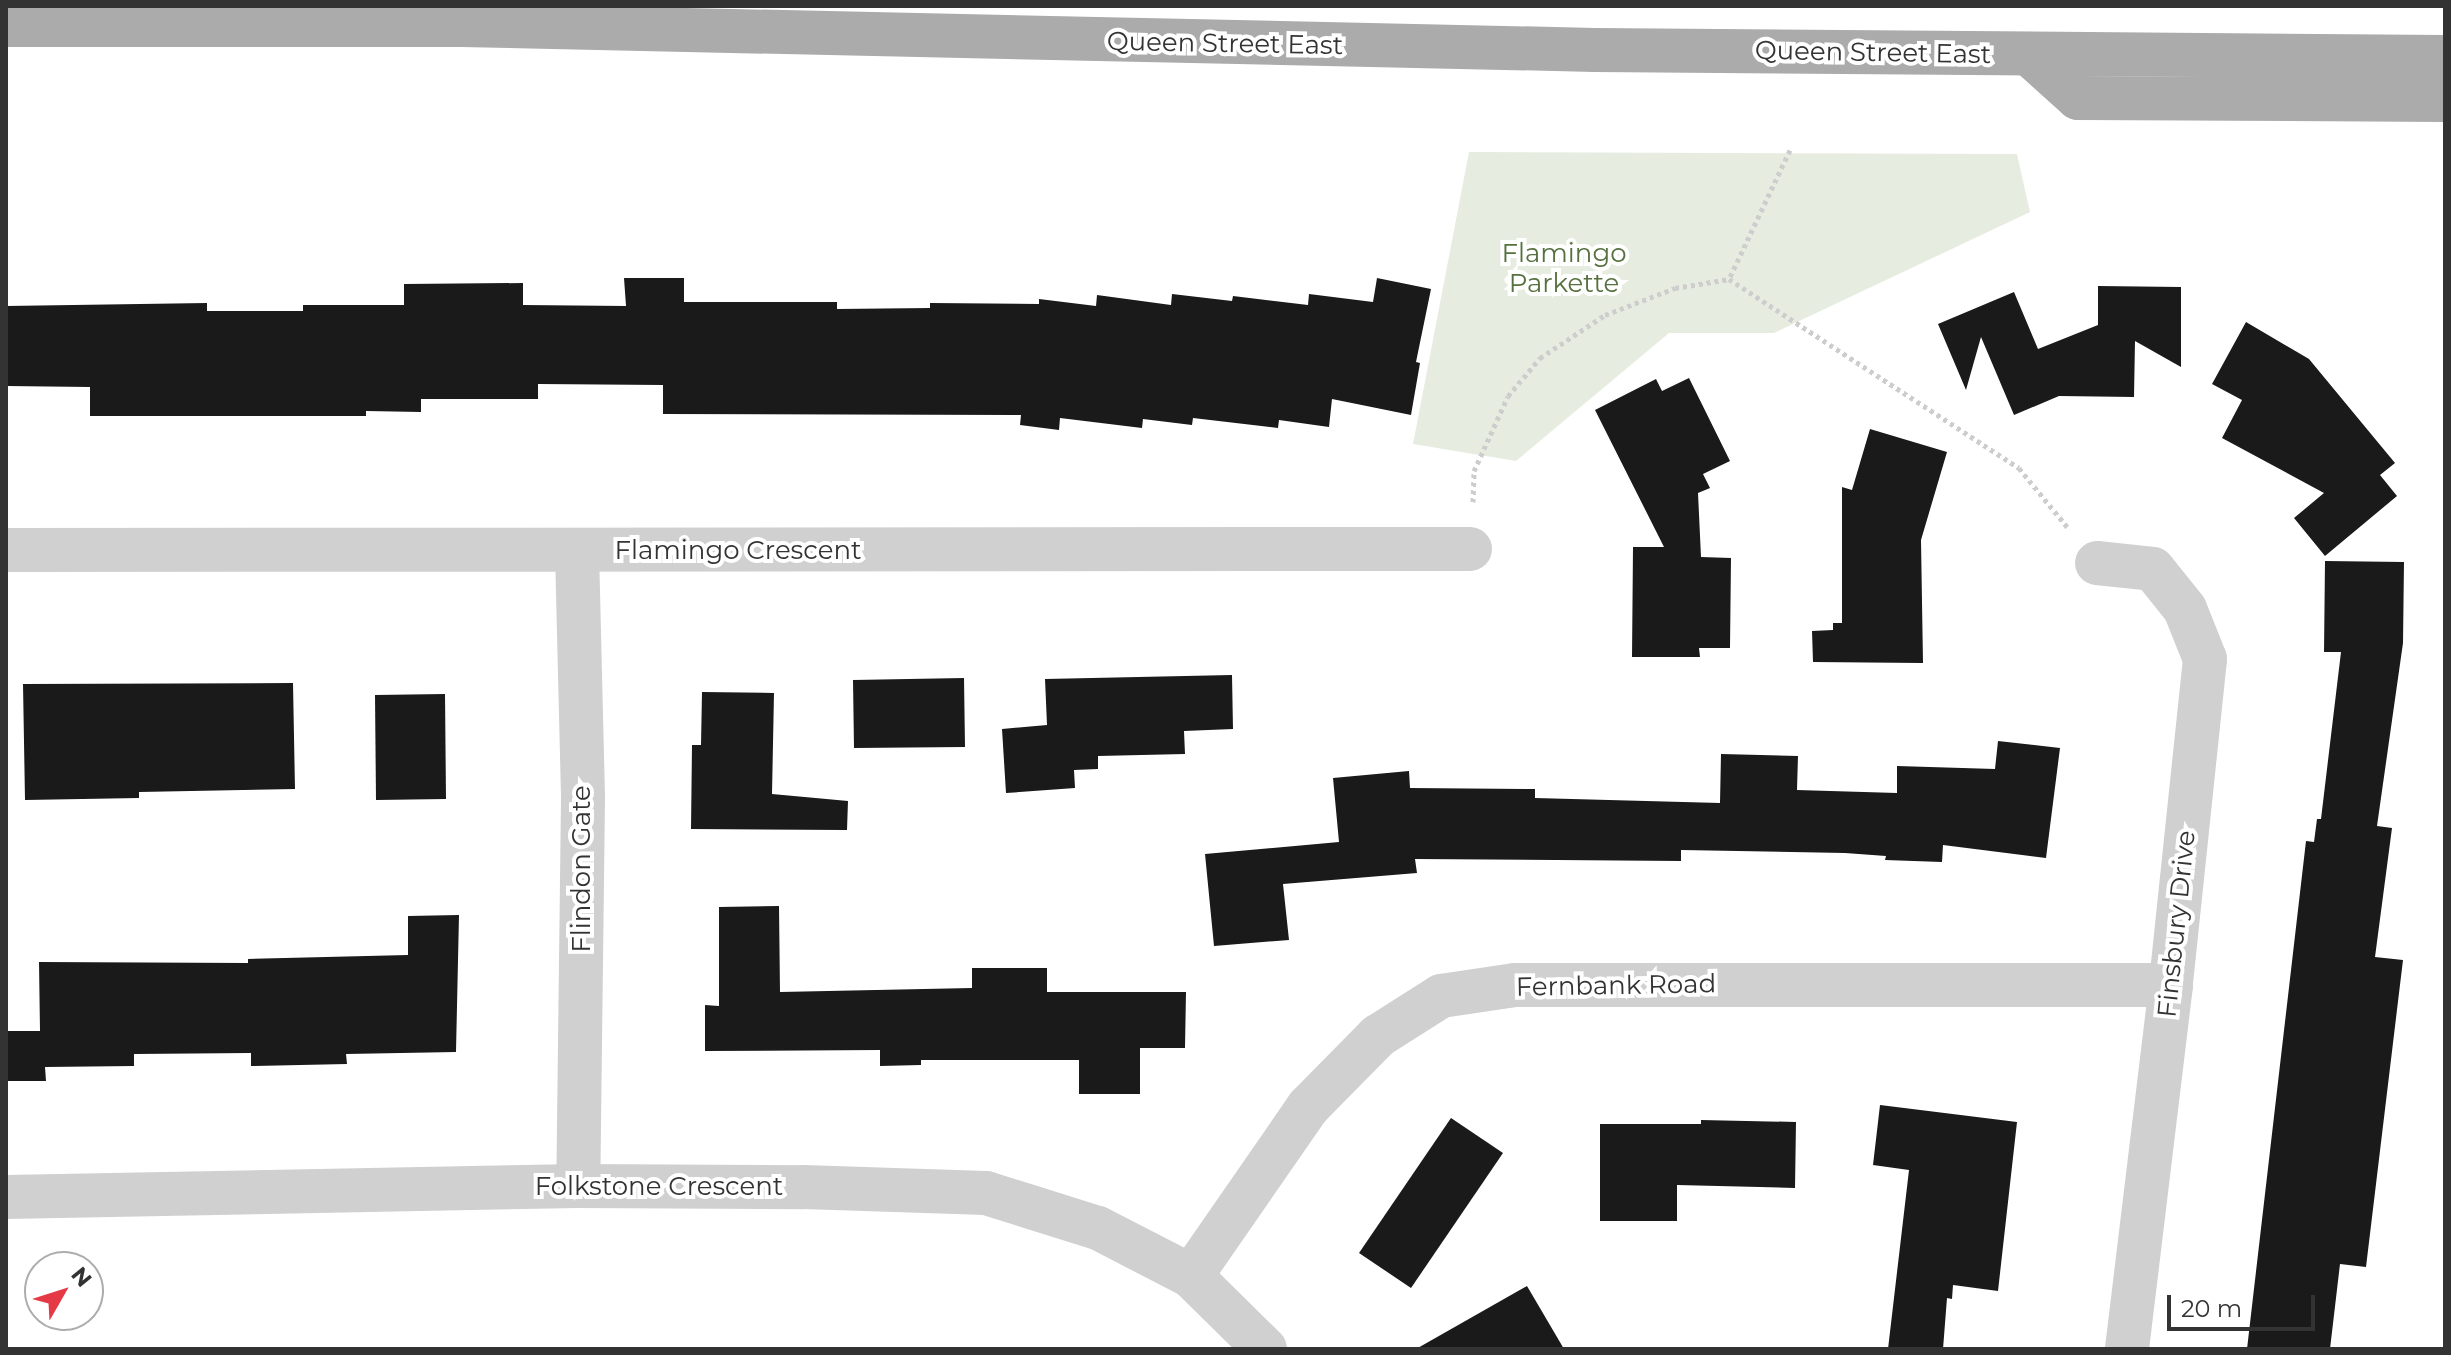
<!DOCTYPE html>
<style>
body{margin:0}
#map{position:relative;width:2451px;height:1355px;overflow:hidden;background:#fff;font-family:Montserrat,sans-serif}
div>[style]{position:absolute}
.green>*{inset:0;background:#e6ecdf}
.building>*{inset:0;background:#1a1a1a}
.path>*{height:5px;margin-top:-2.5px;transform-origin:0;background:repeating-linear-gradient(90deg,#cdcdcd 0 4px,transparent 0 8px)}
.minor>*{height:44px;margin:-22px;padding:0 22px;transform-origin:22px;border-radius:22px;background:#d0d0d0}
.primary>*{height:44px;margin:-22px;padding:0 22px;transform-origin:22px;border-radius:22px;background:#ababab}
span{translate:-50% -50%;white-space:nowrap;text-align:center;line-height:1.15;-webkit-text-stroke:8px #fff;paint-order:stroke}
.street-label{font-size:26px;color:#333}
.park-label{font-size:26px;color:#56703f}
.frame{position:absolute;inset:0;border:8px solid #333;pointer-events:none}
.north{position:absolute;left:24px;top:1251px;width:80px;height:80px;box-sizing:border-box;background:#fff;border:2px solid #adadad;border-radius:50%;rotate:51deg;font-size:22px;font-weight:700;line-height:32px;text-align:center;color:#333}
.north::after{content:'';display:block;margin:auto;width:28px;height:36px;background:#e63946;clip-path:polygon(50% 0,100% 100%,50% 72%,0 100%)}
.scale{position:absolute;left:2167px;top:1295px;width:148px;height:36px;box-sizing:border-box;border:4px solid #333;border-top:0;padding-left:10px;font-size:24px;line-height:28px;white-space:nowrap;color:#333;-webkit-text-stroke:6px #fff;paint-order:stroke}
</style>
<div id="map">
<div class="green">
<i style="clip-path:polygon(1469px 152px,2017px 154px,2030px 212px,1774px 333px,1669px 333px,1516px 461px,1413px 444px)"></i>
</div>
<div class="building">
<i style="clip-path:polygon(624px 278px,684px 278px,684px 302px,837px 302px,837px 309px,930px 308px,930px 303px,1039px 304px,1039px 299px,1096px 306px,1097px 295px,1171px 305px,1172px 294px,1232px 301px,1233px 296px,1308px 305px,1309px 294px,1373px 302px,1377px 278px,1431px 289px,1416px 362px,1420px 363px,1411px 415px,1332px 399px,1329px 427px,1279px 420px,1278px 428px,1193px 418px,1192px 425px,1143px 419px,1142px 428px,1060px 418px,1059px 430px,1020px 425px,1021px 415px,663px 414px,663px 385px,538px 384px,538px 399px,421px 399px,421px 412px,366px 411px,366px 416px,90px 416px,90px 387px,6px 386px,6px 306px,207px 303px,207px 311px,303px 311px,303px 305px,404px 305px,404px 284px,523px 283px,523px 305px,626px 306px)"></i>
<i style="clip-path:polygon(2098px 286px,2181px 287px,2181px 367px,2135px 341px,2134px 397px,2059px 396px,2014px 415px,1981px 337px,1966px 390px,1938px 324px,2014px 292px,2038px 349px,2098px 325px)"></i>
<i style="clip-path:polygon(2246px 322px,2309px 359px,2395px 463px,2380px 475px,2397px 496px,2325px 556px,2294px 518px,2324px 493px,2222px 438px,2242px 400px,2212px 384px)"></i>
<i style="clip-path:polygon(1689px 378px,1730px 461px,1703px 474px,1710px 488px,1698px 493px,1701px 557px,1731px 558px,1730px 648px,1699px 648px,1700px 657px,1632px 657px,1633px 547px,1664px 547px,1595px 410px,1656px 379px,1662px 391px)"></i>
<i style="clip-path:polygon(1870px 429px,1947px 452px,1921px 540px,1923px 663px,1813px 662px,1812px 631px,1833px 630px,1833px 623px,1842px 623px,1842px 487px,1852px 490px)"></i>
<i style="clip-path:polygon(2325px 561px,2404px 562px,2403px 643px,2377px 826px,2392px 828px,2375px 957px,2403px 960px,2366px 1267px,2340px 1264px,2330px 1349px,2247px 1349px,2306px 841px,2314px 842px,2317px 819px,2321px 819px,2341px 652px,2324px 652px)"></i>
<i style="clip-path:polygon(1232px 675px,1233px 729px,1184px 731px,1185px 754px,1098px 756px,1098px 769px,1074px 770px,1075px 788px,1006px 793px,1002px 729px,1047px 725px,1045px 679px)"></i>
<i style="clip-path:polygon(964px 678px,965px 747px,854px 748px,853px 680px)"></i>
<i style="clip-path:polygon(293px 683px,295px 789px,139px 792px,139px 798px,25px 800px,23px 684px)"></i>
<i style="clip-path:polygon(702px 692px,774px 693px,772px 794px,848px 801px,847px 830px,691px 829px,692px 745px,701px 745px)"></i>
<i style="clip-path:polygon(445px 694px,446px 799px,376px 800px,375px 695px)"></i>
<i style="clip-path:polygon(1998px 741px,2060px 748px,2046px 858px,1943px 845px,1942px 862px,1885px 860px,1886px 856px,1845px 853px,1681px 850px,1681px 861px,1415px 859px,1417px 873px,1283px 884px,1289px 940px,1214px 946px,1205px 854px,1339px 842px,1333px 778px,1409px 771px,1410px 788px,1535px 789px,1535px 798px,1720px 803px,1721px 754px,1798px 756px,1797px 790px,1897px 793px,1897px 766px,1995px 769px)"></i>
<i style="clip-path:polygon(779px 906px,780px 992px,972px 988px,972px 968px,1047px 968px,1047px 992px,1186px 992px,1185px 1048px,1140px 1048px,1140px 1094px,1079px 1094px,1079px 1060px,921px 1060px,921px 1065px,880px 1066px,880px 1050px,705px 1051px,705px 1005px,719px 1006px,719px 907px)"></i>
<i style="clip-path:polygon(459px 915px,456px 1052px,346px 1054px,347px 1064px,251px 1066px,251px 1053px,134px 1054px,134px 1066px,45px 1067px,46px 1081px,8px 1081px,7px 1031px,40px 1031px,39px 962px,248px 963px,248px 959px,408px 955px,408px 916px)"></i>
<i style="clip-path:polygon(1880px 1105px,2017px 1122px,1998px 1291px,1953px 1285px,1952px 1299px,1947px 1298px,1943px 1349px,1888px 1349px,1909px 1170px,1873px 1165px)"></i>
<i style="clip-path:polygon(1451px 1118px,1503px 1153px,1411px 1288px,1359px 1253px)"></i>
<i style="clip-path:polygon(1701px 1120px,1796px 1122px,1795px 1188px,1677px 1185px,1677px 1221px,1600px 1221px,1600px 1124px,1701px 1124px)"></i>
<i style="clip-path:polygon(1527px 1286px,1564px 1349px,1416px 1349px)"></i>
</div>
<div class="path">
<i style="left:1790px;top:150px;width:143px;rotate:115.3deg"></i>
<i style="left:1729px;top:279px;width:346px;rotate:33.1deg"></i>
<i style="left:2019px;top:468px;width:79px;rotate:50.7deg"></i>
<i style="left:1473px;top:502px;width:31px;rotate:-88deg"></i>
<i style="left:1474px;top:471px;width:82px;rotate:-65.6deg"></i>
<i style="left:1508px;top:396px;width:50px;rotate:-49.9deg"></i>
<i style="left:1540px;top:358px;width:78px;rotate:-33.5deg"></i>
<i style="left:1605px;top:315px;width:75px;rotate:-21.1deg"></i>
<i style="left:1675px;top:288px;width:55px;rotate:-9.5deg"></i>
</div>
<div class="minor">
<i style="left:6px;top:550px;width:1464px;rotate:-0.04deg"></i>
<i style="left:577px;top:551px;width:247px;rotate:88.6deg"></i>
<i style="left:583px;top:798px;width:388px;rotate:90.7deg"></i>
<i style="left:2097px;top:563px;width:56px;rotate:6.1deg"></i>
<i style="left:2153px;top:569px;width:51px;rotate:51.3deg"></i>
<i style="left:2185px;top:609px;width:54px;rotate:68.2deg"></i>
<i style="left:2205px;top:659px;width:328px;rotate:96deg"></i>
<i style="left:2171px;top:985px;width:367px;rotate:96.9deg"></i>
<i style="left:6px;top:1197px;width:572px;rotate:-1.1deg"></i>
<i style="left:578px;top:1186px;width:225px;rotate:0.3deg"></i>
<i style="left:803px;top:1187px;width:183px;rotate:1.9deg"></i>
<i style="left:986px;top:1193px;width:117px;rotate:17.4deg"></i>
<i style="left:1098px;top:1228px;width:105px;rotate:27.3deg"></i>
<i style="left:1191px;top:1276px;width:104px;rotate:44.6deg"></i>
<i style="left:1191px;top:1276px;width:206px;rotate:-55.3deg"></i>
<i style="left:1308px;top:1107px;width:100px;rotate:-45.4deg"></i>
<i style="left:1378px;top:1036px;width:75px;rotate:-32.4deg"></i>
<i style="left:1441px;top:996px;width:75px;rotate:-8.5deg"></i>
<i style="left:1515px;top:985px;width:656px"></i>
</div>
<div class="primary">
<i style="left:6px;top:25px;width:456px"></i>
<i style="left:462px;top:25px;width:1133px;rotate:1.26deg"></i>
<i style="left:1595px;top:50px;width:850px;rotate:0.47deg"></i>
<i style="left:2029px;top:54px;width:66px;rotate:41.9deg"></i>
<i style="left:2078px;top:98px;width:367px;rotate:0.3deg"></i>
</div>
<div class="street-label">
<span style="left:1225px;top:44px;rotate:1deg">Queen Street East</span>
<span style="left:1873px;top:53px;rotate:1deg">Queen Street East</span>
<span style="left:738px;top:551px">Flamingo Crescent</span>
<span style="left:582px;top:869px;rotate:-90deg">Flindon Gate</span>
<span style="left:2177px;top:924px;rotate:-84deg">Finsbury Drive</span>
<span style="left:1616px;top:986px;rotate:-1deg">Fernbank Road</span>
<span style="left:659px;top:1187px">Folkstone Crescent</span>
</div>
<div class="park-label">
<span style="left:1564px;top:269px">Flamingo<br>Parkette</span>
</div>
<div class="frame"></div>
<div class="north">N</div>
<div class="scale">20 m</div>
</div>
